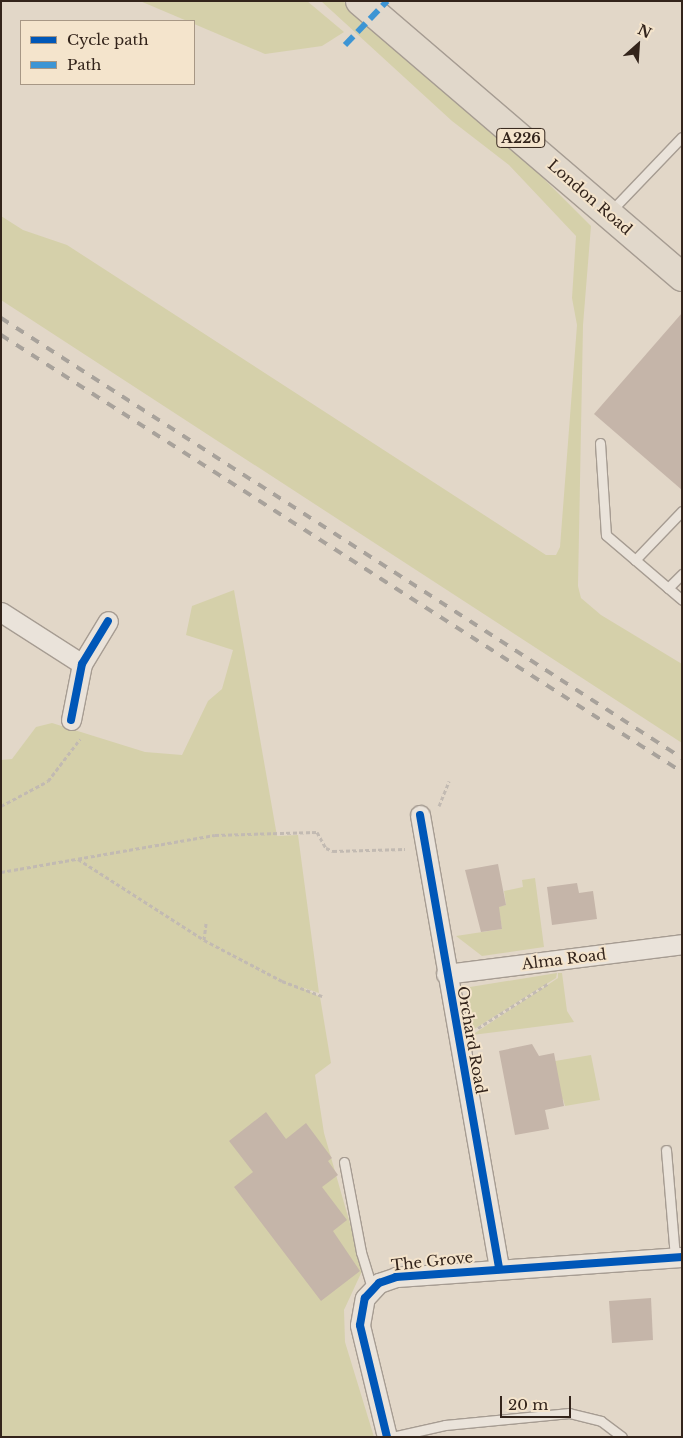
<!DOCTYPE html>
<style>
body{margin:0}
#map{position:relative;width:683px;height:1438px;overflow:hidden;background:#e2d7c8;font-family:"Libre Baskerville",serif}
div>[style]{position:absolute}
.green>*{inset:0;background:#d5d0aa}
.building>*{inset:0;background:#c5b5a9}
.path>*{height:3px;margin-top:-1.5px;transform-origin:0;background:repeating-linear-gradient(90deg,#c2bab2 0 4px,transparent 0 6.5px)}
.roads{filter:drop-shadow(1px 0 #a69c92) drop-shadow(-1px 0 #a69c92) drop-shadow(0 1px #a69c92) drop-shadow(0 -1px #a69c92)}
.lane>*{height:9px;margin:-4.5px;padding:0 4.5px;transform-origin:4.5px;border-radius:4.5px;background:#eae3da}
.street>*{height:19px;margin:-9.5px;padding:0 9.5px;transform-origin:9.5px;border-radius:9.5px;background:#eae3da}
.primary>*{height:28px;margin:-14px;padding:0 14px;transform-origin:14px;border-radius:14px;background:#e1d8cb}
.rail>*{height:4px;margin-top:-2px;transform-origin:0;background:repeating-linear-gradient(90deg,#a8a29b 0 9px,transparent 0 18px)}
.quiet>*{height:6px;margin-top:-3px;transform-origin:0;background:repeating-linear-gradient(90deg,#3d95d4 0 12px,transparent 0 18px)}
.cycleway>*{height:8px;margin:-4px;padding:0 4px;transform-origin:4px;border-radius:4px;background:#0057b8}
span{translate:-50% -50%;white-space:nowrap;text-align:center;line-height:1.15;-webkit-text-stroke:4px #f4e4cc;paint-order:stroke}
.shield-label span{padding:1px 4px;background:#f4e4cc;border:1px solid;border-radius:4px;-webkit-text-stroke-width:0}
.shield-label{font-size:14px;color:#33241b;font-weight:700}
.street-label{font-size:15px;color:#33241b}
.frame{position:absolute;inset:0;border:2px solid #33241b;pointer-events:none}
.legend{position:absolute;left:20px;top:20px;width:175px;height:65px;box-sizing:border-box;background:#f4e4cc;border:1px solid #a79785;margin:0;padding:6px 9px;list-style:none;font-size:15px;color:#33241b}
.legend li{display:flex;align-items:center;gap:10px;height:25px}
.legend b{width:25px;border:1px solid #a79785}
.north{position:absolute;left:613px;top:20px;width:50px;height:50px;-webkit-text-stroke:4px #f4e4cc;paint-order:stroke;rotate:26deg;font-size:14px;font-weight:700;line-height:20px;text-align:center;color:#33241b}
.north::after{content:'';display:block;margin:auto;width:18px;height:22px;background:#33241b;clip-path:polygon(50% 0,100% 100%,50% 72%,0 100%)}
.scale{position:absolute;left:500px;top:1396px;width:71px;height:22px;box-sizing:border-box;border:2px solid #33241b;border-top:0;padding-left:6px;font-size:15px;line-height:18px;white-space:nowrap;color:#33241b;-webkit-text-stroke:4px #f4e4cc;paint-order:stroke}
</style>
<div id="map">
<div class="green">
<i style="clip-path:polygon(140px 1px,307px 1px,344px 32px,322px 46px,265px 54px)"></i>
<i style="clip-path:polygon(321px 1px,343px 1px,525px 160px,591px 226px,583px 325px,578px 586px,581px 598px,601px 615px,682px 664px,682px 743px,1px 300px,1px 216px,23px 230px,67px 245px,546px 555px,556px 555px,560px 547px,577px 325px,572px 298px,576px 236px,509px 165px,452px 121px)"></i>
<i style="clip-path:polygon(234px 590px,277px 836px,298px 835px,319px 993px,301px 987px,320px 997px,331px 1063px,315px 1075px,324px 1133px,363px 1269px,344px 1310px,345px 1342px,374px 1437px,1px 1437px,1px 760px,12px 759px,36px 727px,52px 723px,145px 752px,182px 755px,208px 701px,222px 689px,233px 650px,186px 635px,192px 606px)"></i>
<i style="clip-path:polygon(535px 878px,544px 947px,482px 956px,456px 936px,502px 929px,500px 917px,486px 909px,506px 905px,504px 891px,523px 887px,522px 880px)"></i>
<i style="clip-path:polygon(557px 973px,556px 978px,471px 1031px,466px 999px,470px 987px)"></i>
<i style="clip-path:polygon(558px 973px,562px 973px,567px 1011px,574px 1022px,472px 1035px,558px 978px)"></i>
<i style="clip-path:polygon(591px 1055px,600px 1100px,565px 1106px,563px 1099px,543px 1102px,555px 1061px)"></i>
</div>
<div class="building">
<i style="clip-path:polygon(682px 313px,682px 490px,594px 414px)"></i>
<i style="clip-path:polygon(498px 864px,506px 905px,499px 907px,502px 929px,481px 932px,465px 870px)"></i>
<i style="clip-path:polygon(577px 883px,579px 893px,593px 891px,597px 919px,552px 925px,547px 887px)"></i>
<i style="clip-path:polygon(532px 1044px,539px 1056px,554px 1053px,564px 1106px,545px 1110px,549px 1129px,515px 1135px,499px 1051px)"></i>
<i style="clip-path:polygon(266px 1112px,286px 1139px,306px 1123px,332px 1158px,328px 1161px,338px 1175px,322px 1187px,347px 1220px,333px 1231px,360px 1271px,321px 1301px,234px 1187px,253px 1172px,229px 1141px)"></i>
<i style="clip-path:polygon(651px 1298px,653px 1340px,612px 1343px,609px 1301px)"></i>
</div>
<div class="path">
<i style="left:1px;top:806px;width:53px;rotate:-28deg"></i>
<i style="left:48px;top:781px;width:53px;rotate:-52.7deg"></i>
<i style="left:439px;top:806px;width:27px;rotate:-68deg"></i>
<i style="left:78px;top:859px;width:150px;rotate:32.7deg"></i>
<i style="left:204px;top:940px;width:88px;rotate:27.7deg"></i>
<i style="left:282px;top:981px;width:43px;rotate:20.6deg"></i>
<i style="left:1px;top:872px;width:217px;rotate:-9.8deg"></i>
<i style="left:215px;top:835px;width:102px;rotate:-1.7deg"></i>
<i style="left:317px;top:832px;width:18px;rotate:61deg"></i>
<i style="left:326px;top:848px;width:8px;rotate:23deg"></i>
<i style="left:333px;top:851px;width:72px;rotate:-1.6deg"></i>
<i style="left:204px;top:940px;width:17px;rotate:-83deg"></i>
<i style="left:478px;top:1028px;width:84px;rotate:-32.4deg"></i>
</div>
<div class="roads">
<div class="lane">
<i style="left:609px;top:213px;width:105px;rotate:-46.2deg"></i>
<i style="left:600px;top:443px;width:92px;rotate:86.3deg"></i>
<i style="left:606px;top:535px;width:100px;rotate:40.5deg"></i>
<i style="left:635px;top:560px;width:68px;rotate:-46.2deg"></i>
<i style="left:668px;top:588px;width:20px;rotate:-45deg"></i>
<i style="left:666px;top:1150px;width:107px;rotate:85.2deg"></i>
<i style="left:344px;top:1162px;width:92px;rotate:79.3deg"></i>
<i style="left:361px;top:1252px;width:38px;rotate:73deg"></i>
<i style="left:392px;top:1437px;width:54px;rotate:-12.8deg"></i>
<i style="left:445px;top:1425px;width:125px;rotate:-5.5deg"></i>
<i style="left:569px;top:1413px;width:33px;rotate:14deg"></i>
<i style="left:601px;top:1421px;width:26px;rotate:37deg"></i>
</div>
<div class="street">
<i style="left:1px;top:612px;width:96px;rotate:32.7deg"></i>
<i style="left:71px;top:720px;width:57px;rotate:-78.9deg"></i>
<i style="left:82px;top:664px;width:50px;rotate:-58.8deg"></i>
<i style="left:420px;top:815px;width:461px;rotate:80.1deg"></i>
<i style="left:446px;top:974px;width:238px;rotate:-7.2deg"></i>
<i style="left:387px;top:1437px;width:115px;rotate:-103.6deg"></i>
<i style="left:360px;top:1325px;width:27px;rotate:-80deg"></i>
<i style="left:365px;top:1298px;width:21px;rotate:-47deg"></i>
<i style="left:379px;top:1283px;width:18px;rotate:-19deg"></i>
<i style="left:396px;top:1277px;width:287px;rotate:-4deg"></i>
</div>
<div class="primary">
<i style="left:360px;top:1px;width:424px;rotate:40.6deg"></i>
</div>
</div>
<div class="rail">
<i style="left:1px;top:318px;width:811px;rotate:32.87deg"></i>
<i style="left:1px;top:335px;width:809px;rotate:32.69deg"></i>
</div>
<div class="quiet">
<i style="left:345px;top:45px;width:61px;rotate:-46.3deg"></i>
</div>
<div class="cycleway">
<i style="left:71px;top:720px;width:57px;rotate:-78.9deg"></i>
<i style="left:82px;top:664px;width:50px;rotate:-58.8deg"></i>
<i style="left:420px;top:815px;width:461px;rotate:80.1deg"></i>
<i style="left:387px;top:1437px;width:115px;rotate:-103.6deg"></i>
<i style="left:360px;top:1325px;width:27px;rotate:-80deg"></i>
<i style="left:365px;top:1298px;width:21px;rotate:-47deg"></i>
<i style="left:379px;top:1283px;width:18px;rotate:-19deg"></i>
<i style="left:396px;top:1277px;width:287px;rotate:-4deg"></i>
</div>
<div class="shield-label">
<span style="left:521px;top:138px">A226</span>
</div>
<div class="street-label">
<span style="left:590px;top:197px;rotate:41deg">London Road</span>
<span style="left:564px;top:959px;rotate:-7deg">Alma Road</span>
<span style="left:472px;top:1040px;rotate:80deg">Orchard Road</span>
<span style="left:432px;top:1261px;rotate:-6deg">The Grove</span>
</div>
<div class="frame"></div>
<ul class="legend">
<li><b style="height:6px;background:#0057b8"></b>Cycle path</li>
<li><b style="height:6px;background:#3d95d4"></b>Path</li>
</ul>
<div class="north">N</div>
<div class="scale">20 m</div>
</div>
